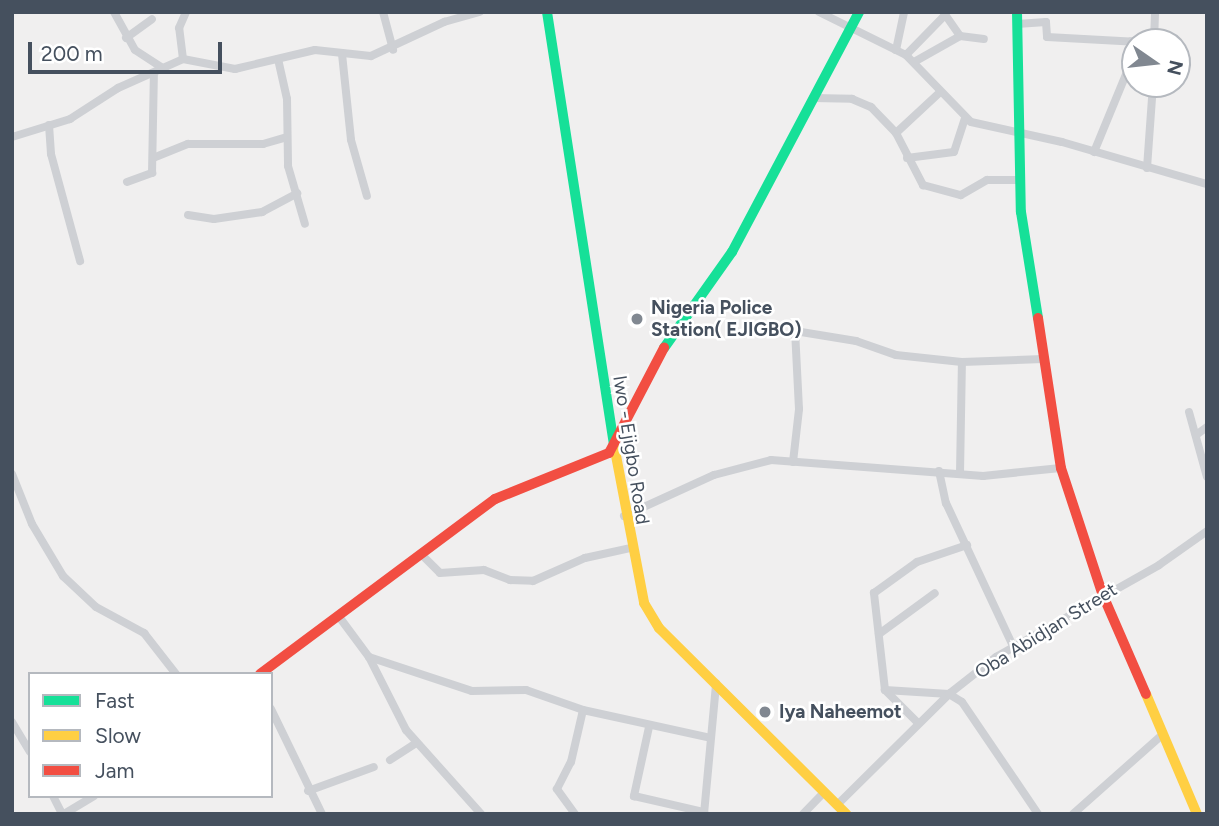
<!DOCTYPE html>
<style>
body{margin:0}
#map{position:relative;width:1219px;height:826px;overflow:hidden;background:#f0efef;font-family:Figtree,sans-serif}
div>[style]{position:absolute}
.street>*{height:8px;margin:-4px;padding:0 4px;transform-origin:4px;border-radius:4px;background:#ced0d4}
.fast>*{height:10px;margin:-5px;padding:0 5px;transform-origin:5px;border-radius:5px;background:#16e098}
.slow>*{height:10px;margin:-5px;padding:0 5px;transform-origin:5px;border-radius:5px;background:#ffcf43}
.jam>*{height:10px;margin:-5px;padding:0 5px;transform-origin:5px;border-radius:5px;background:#f24e42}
.dots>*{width:19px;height:19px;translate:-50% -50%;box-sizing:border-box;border:4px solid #fff;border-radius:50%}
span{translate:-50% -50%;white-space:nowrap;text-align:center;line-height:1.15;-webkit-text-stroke:5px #fff;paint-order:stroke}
.poi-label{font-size:19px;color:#45505e;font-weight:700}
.left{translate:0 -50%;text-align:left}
.street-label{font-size:19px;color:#45505e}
.frame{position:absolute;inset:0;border:14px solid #45505e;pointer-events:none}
.legend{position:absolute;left:28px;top:672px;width:245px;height:126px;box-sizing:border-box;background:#fff;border:2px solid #b5b9bf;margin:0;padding:9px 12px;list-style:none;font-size:21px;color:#45505e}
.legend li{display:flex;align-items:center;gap:14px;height:35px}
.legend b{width:35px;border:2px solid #b5b9bf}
.north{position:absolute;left:1121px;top:28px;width:70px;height:70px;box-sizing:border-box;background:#fff;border:2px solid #b5b9bf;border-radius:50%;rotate:104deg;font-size:19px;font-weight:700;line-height:28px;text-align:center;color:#45505e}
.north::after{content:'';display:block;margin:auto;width:24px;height:32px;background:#818891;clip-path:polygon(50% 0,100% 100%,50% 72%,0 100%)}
.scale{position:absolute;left:28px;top:42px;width:194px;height:32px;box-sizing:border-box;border:4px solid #45505e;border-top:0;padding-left:9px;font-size:21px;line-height:24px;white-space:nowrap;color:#45505e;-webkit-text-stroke:5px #fff;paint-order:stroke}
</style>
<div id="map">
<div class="street">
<i style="left:114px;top:12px;width:43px;rotate:61.1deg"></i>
<i style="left:135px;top:50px;width:35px;rotate:33deg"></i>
<i style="left:383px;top:12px;width:39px;rotate:75deg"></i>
<i style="left:819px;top:12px;width:97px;rotate:26.3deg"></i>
<i style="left:906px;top:55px;width:93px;rotate:45.9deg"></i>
<i style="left:971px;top:122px;width:93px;rotate:12.4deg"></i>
<i style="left:1062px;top:142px;width:151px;rotate:16.2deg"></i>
<i style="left:944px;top:13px;width:28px;rotate:55deg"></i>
<i style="left:1017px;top:24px;width:29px;rotate:-4deg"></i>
<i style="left:1046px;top:22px;width:15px;rotate:86deg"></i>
<i style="left:1047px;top:37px;width:92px;rotate:3.1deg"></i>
<i style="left:126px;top:38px;width:32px;rotate:-36deg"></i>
<i style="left:1154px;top:42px;width:30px;rotate:-88deg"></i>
<i style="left:896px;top:50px;width:39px;rotate:-78deg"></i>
<i style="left:342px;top:54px;width:86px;rotate:84deg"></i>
<i style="left:351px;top:140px;width:58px;rotate:74.1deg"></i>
<i style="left:906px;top:55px;width:56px;rotate:-45.7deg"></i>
<i style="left:183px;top:59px;width:31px;rotate:-97deg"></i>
<i style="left:179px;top:28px;width:17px;rotate:-66deg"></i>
<i style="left:278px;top:59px;width:41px;rotate:77.3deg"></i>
<i style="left:287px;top:99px;width:67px;rotate:89.1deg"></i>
<i style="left:288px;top:166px;width:60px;rotate:73.7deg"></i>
<i style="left:914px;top:62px;width:53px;rotate:-29.5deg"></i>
<i style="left:960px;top:36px;width:24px;rotate:7deg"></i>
<i style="left:813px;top:98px;width:39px;rotate:1deg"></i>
<i style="left:852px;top:99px;width:21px;rotate:23deg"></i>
<i style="left:871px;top:107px;width:36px;rotate:46deg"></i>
<i style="left:896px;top:133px;width:59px;rotate:62.6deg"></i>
<i style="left:923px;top:185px;width:39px;rotate:15deg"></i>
<i style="left:961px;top:195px;width:30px;rotate:-30deg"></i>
<i style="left:987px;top:180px;width:33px"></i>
<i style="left:49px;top:125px;width:29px;rotate:86deg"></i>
<i style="left:51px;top:154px;width:111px;rotate:74.8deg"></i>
<i style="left:896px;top:133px;width:59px;rotate:-42.9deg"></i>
<i style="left:12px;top:137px;width:61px;rotate:-17.2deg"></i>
<i style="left:70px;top:119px;width:57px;rotate:-32.9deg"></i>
<i style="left:118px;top:88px;width:71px;rotate:-24deg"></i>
<i style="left:183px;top:59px;width:53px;rotate:10.9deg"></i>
<i style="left:235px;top:69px;width:82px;rotate:-13.4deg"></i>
<i style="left:315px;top:50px;width:56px;rotate:6.1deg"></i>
<i style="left:371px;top:56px;width:81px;rotate:-25deg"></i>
<i style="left:444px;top:22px;width:37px;rotate:-16deg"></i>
<i style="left:1094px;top:152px;width:87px;rotate:-67.6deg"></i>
<i style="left:1127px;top:72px;width:31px;rotate:-83deg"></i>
<i style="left:153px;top:158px;width:38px;rotate:-22deg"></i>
<i style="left:188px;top:144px;width:75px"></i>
<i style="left:263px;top:144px;width:22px;rotate:-16deg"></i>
<i style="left:907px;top:158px;width:47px;rotate:-7.3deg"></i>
<i style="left:954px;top:152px;width:35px;rotate:-72deg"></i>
<i style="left:1147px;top:168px;width:84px;rotate:-85.9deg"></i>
<i style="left:127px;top:182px;width:27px;rotate:-20deg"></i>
<i style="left:152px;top:173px;width:100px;rotate:-88.9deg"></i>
<i style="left:188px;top:215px;width:26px;rotate:9deg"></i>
<i style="left:214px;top:219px;width:49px;rotate:-8.3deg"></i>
<i style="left:262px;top:212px;width:40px;rotate:-28deg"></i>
<i style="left:1189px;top:412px;width:67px;rotate:74.5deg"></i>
<i style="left:1196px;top:435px;width:14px;rotate:-36deg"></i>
<i style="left:793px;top:462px;width:53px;rotate:-83.5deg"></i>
<i style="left:799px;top:409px;width:78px;rotate:-92.9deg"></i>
<i style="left:795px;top:331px;width:62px;rotate:9.3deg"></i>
<i style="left:856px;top:341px;width:42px;rotate:19.3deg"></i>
<i style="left:896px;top:355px;width:66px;rotate:6.1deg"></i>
<i style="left:962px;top:362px;width:81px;rotate:-2.1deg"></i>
<i style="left:939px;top:471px;width:33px;rotate:78deg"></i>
<i style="left:946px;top:503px;width:158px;rotate:64.9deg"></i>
<i style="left:960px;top:473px;width:111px;rotate:-89deg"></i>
<i style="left:12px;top:474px;width:54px;rotate:68.2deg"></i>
<i style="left:32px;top:524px;width:61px;rotate:59.2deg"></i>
<i style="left:63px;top:576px;width:45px;rotate:43.2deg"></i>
<i style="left:96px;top:607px;width:55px;rotate:28.4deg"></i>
<i style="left:144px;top:633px;width:52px;rotate:52deg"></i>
<i style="left:624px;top:516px;width:99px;rotate:-24.5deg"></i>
<i style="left:714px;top:475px;width:59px;rotate:-14.7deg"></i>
<i style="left:771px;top:460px;width:213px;rotate:4.3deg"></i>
<i style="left:983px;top:476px;width:78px;rotate:-5.9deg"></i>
<i style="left:422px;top:555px;width:25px;rotate:45deg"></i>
<i style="left:440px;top:573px;width:44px;rotate:-3.9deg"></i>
<i style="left:484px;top:570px;width:28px;rotate:21deg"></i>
<i style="left:510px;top:580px;width:23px;rotate:2deg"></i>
<i style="left:533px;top:581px;width:57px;rotate:-23.9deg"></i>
<i style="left:585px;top:558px;width:46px;rotate:-12.5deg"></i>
<i style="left:340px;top:618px;width:49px;rotate:53.4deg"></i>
<i style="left:369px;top:657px;width:82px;rotate:63.1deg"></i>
<i style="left:406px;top:730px;width:113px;rotate:48.2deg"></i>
<i style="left:879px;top:634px;width:69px;rotate:-36.2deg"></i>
<i style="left:369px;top:657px;width:108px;rotate:18.3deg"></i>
<i style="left:472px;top:691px;width:54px;rotate:-1.1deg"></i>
<i style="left:526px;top:690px;width:60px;rotate:19.3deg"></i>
<i style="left:583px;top:710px;width:127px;rotate:12.3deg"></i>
<i style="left:885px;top:690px;width:64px;rotate:3.6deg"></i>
<i style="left:949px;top:694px;width:15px;rotate:32deg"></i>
<i style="left:962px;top:702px;width:135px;rotate:55.8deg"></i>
<i style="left:271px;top:709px;width:117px;rotate:64.1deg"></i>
<i style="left:12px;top:722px;width:35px;rotate:59deg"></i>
<i style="left:918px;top:723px;width:47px;rotate:-135deg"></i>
<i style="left:885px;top:690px;width:98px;rotate:-96.5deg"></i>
<i style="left:874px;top:593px;width:53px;rotate:-35.8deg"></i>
<i style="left:917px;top:562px;width:53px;rotate:-18.8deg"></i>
<i style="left:649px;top:727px;width:71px;rotate:102.3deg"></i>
<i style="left:634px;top:796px;width:72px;rotate:12.9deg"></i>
<i style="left:390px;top:760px;width:31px;rotate:-33deg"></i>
<i style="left:308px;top:791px;width:70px;rotate:-20deg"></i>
<i style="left:53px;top:796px;width:20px;rotate:63deg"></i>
<i style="left:837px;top:805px;width:158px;rotate:-44.7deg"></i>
<i style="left:949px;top:694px;width:60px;rotate:-38.2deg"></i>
<i style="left:996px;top:657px;width:187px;rotate:-29.4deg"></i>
<i style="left:1159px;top:565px;width:59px;rotate:-35.3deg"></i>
<i style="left:64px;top:814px;width:35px;rotate:-31deg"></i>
<i style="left:575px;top:814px;width:31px;rotate:-126deg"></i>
<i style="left:557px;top:789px;width:30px;rotate:-63deg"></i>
<i style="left:571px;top:762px;width:53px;rotate:-77deg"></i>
<i style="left:704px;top:814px;width:131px;rotate:-84.7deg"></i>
<i style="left:803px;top:814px;width:30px;rotate:-46deg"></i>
<i style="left:1073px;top:814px;width:119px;rotate:-41.6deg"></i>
</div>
<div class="fast">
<i style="left:547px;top:12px;width:438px;rotate:81.2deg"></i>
<i style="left:1017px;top:12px;width:200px;rotate:88.9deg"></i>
<i style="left:1021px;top:212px;width:107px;rotate:80.9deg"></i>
<i style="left:664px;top:348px;width:118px;rotate:-54.7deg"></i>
<i style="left:732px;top:252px;width:272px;rotate:-62.1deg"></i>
</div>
<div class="slow">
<i style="left:614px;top:445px;width:161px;rotate:79.2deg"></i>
<i style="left:644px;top:603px;width:29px;rotate:59deg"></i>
<i style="left:659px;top:628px;width:264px;rotate:44.8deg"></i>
<i style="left:1146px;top:694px;width:130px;rotate:67deg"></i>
</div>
<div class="jam">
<i style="left:1038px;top:318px;width:152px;rotate:81.3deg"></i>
<i style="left:1061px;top:468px;width:132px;rotate:71.8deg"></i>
<i style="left:1102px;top:593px;width:110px;rotate:66.5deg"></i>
<i style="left:260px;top:674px;width:293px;rotate:-36.7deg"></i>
<i style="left:495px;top:499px;width:123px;rotate:-22deg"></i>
<i style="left:609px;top:453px;width:119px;rotate:-62.4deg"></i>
</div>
<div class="dots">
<i style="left:637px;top:319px;background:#818891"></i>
<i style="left:765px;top:712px;background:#818891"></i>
</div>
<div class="poi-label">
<span class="left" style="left:651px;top:319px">Nigeria Police<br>Station( EJIGBO)</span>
<span class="left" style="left:779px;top:712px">Iya Naheemot</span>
</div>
<div class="street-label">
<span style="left:631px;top:450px;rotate:81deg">Iwo - Ejigbo Road</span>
<span style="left:1046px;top:631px;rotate:-32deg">Oba Abidjan Street</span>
</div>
<div class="frame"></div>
<ul class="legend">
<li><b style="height:9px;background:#16e098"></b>Fast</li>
<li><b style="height:9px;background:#ffcf43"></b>Slow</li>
<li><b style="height:9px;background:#f24e42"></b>Jam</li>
</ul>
<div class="north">N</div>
<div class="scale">200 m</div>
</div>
